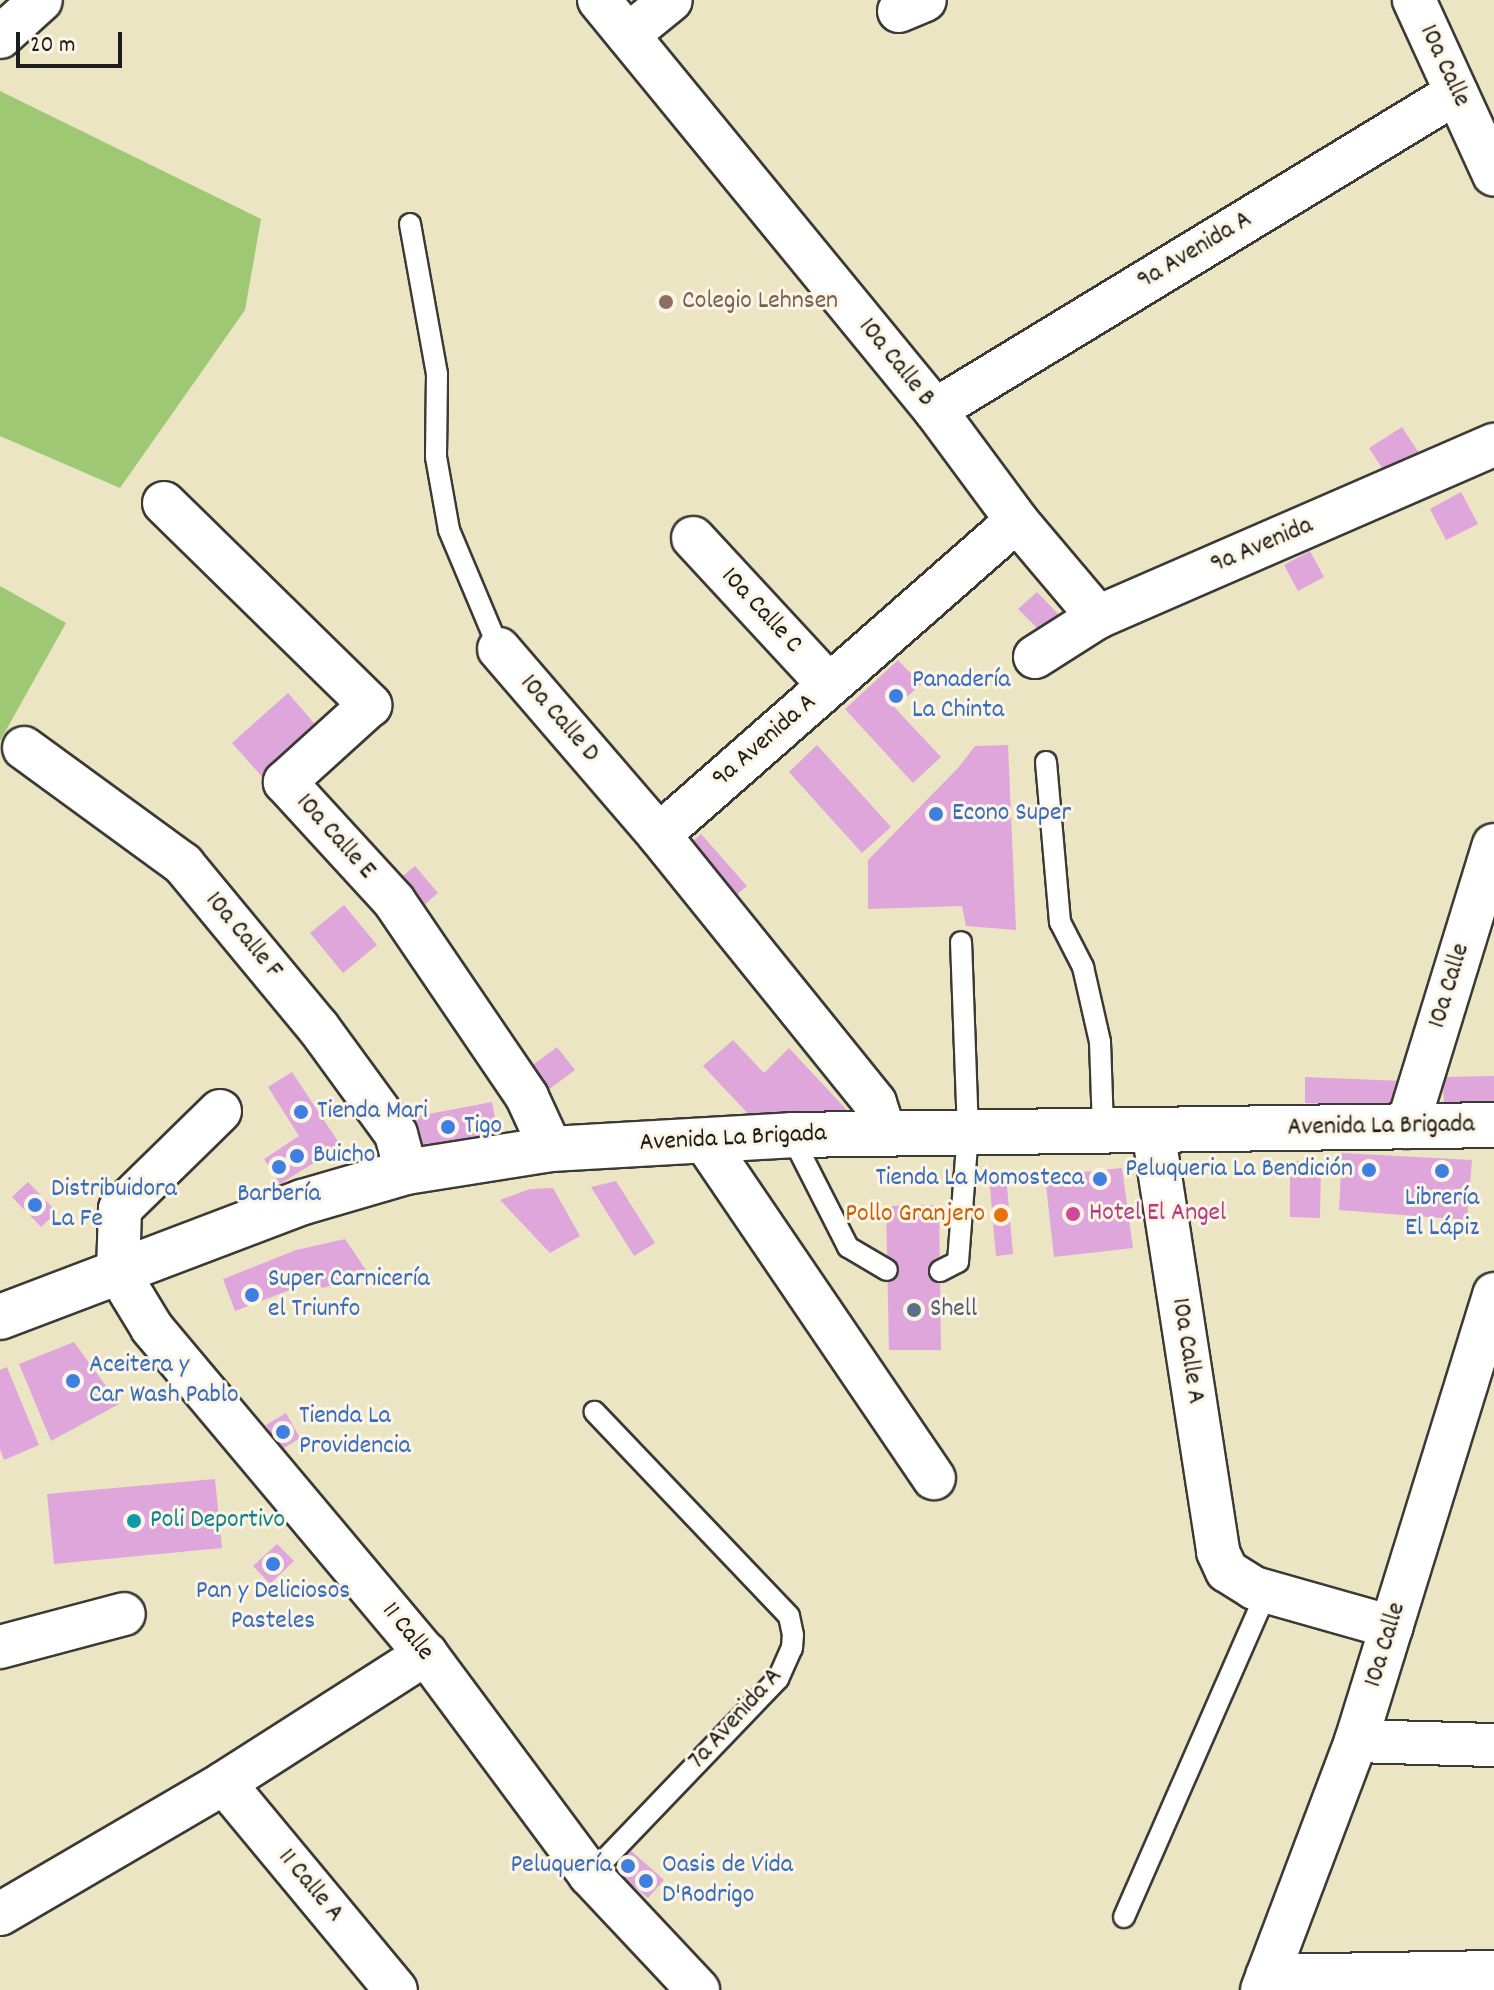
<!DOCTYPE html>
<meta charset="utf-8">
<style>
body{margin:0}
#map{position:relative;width:1494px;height:1990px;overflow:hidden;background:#ece5c4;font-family:Dekko,sans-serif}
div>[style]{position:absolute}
.green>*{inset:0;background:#9ec874}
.building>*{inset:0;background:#dea6db}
.roads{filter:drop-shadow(2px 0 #3b3a35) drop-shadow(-2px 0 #3b3a35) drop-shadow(0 2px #3b3a35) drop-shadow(0 -2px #3b3a35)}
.lane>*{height:20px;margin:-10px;padding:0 10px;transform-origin:10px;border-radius:10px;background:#fff}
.street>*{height:42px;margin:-21px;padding:0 21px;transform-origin:21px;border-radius:21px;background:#fff}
.secondary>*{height:44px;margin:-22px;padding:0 22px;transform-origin:22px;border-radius:22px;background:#fff}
.dots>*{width:22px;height:22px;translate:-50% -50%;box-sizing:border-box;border:4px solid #fcf5e5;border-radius:50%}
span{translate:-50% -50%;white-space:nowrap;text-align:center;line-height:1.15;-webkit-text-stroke:6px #fcf5e5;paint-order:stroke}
.street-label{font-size:26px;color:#1c1c1c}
.education-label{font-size:26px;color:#785e54}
.left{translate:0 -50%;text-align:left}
.shop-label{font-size:26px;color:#366cbe}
.right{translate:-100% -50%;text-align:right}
.hotel-label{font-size:26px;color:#b23c85}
.food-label{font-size:26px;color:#c56008}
.service-label{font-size:26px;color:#4e5e75}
.culture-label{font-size:26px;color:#0d838f}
.scale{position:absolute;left:16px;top:32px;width:106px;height:36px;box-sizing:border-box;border:4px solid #1c1c1c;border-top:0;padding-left:10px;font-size:24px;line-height:28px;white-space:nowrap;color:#1c1c1c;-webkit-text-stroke:6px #fcf5e5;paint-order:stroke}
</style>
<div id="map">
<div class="green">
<i style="clip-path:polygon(0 91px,261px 219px,245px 310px,120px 488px,0 436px)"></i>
<i style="clip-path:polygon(0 586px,66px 623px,0 741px)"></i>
</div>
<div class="building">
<i style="clip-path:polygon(1402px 427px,1419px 453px,1386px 474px,1369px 448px)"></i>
<i style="clip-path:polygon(1461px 492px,1478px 524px,1446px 540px,1430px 509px)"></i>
<i style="clip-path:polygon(1310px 551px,1324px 577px,1298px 591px,1284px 565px)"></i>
<i style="clip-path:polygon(1037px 592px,1064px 620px,1046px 637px,1018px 609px)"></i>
<i style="clip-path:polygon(898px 660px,921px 684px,895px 708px,941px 757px,913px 783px,845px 709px)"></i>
<i style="clip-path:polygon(288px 693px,319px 729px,264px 779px,232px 743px)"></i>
<i style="clip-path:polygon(817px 745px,891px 827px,862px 853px,789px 772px)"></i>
<i style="clip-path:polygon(1008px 745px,1016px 930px,966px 926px,962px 906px,868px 909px,868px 860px,958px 768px,975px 746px)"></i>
<i style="clip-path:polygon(701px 834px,747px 886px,728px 902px,689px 845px)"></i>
<i style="clip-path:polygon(415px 866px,438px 893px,410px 917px,386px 890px)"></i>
<i style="clip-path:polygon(344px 905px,377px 945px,343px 973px,310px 933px)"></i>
<i style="clip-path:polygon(733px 1040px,764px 1073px,789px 1048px,846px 1109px,844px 1121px,757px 1123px,703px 1066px)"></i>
<i style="clip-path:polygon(557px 1047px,575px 1070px,536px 1099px,519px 1075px)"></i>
<i style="clip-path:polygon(292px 1072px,341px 1146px,280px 1184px,264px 1159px,299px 1136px,268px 1087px)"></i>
<i style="clip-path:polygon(1494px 1076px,1494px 1108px,1444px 1110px,1443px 1077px)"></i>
<i style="clip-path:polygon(1305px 1077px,1403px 1081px,1402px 1106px,1305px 1103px)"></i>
<i style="clip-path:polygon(492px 1102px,498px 1134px,408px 1148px,397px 1120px)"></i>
<i style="clip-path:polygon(1342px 1153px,1472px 1160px,1467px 1220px,1339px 1210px)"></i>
<i style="clip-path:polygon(1290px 1161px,1321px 1161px,1320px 1218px,1290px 1217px)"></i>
<i style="clip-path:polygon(1122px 1168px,1133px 1248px,1054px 1257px,1045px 1176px)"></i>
<i style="clip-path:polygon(1006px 1175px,1013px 1254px,996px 1256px,989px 1176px)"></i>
<i style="clip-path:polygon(616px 1181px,655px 1243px,634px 1256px,591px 1187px)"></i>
<i style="clip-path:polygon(28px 1182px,57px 1212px,41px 1227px,12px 1197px)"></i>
<i style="clip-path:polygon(553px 1188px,580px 1236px,550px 1253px,500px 1200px,530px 1189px)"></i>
<i style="clip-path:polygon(939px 1205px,941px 1350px,889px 1350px,886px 1206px)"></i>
<i style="clip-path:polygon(345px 1239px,370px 1276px,322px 1288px,316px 1280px,235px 1311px,223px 1279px,296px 1250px)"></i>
<i style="clip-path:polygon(74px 1342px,119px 1404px,51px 1441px,19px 1364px)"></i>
<i style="clip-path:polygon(7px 1367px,39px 1445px,4px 1460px,0 1449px,0 1370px)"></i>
<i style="clip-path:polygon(286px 1413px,300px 1438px,281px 1450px,266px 1425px)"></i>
<i style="clip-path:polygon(215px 1479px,222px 1548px,54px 1564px,47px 1494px)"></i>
<i style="clip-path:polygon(277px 1544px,294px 1561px,270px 1584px,253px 1566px)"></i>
<i style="clip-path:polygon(628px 1848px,664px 1880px,648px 1898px,611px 1868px)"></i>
</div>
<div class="roads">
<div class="lane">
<i style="left:410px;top:224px;width:152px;rotate:79.8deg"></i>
<i style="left:437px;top:374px;width:83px;rotate:90.7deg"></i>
<i style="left:436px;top:457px;width:74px;rotate:79.9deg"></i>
<i style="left:449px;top:530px;width:129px;rotate:67.2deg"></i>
<i style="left:1046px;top:762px;width:161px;rotate:85deg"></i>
<i style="left:1060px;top:922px;width:51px;rotate:62.9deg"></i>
<i style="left:1083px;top:967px;width:77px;rotate:77.2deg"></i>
<i style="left:1100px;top:1042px;width:88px;rotate:88deg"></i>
<i style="left:791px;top:1135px;width:126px;rotate:63deg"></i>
<i style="left:848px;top:1247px;width:45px;rotate:30.5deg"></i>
<i style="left:940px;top:1271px;width:20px;rotate:-27deg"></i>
<i style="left:958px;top:1262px;width:130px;rotate:-85.6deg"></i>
<i style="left:968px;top:1132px;width:190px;rotate:-92.1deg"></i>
<i style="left:590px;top:1875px;width:272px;rotate:-46.2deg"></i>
<i style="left:778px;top:1679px;width:34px;rotate:-66deg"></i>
<i style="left:792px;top:1648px;width:13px;rotate:-86deg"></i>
<i style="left:793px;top:1635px;width:19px;rotate:-102deg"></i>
<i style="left:789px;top:1616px;width:282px;rotate:-133.6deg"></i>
<i style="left:1124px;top:1917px;width:356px;rotate:-66.3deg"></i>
</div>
<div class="street">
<i style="left:599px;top:0;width:530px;rotate:50.66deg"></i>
<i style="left:935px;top:410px;width:138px;rotate:53.5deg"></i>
<i style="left:1017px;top:521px;width:126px;rotate:49.8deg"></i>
<i style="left:1414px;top:0;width:192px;rotate:65.4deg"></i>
<i style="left:899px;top:11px;width:28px;rotate:-23deg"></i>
<i style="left:628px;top:35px;width:55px;rotate:-39.1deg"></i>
<i style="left:0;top:37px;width:55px;rotate:-42.1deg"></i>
<i style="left:935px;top:410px;width:610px;rotate:-31.32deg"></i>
<i style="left:164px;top:503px;width:289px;rotate:44.4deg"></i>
<i style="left:370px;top:705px;width:115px;rotate:137.8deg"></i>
<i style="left:285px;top:782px;width:161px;rotate:47.5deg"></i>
<i style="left:394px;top:901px;width:237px;rotate:55.8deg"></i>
<i style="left:527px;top:1097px;width:57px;rotate:65.2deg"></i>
<i style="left:693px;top:538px;width:200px;rotate:47.2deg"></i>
<i style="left:499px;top:649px;width:245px;rotate:49.3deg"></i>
<i style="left:659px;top:835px;width:344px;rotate:51.1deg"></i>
<i style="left:875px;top:1103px;width:33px;rotate:72deg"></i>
<i style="left:1035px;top:657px;width:75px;rotate:-32.4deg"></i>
<i style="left:1098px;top:617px;width:432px;rotate:-23.5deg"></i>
<i style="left:24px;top:748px;width:197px;rotate:36.1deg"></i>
<i style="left:183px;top:864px;width:212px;rotate:50.4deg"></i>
<i style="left:318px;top:1027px;width:132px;rotate:53.9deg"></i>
<i style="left:396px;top:1134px;width:39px;rotate:75deg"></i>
<i style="left:659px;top:835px;width:476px;rotate:-41.3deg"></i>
<i style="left:220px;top:1111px;width:140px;rotate:135.6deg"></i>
<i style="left:120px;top:1209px;width:63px;rotate:91.8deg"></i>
<i style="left:118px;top:1272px;width:66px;rotate:58.7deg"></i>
<i style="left:152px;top:1328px;width:426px;rotate:50deg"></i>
<i style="left:426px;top:1654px;width:275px;rotate:53.4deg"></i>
<i style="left:590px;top:1875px;width:158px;rotate:46.8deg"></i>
<i style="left:1407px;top:1127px;width:295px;rotate:-72.9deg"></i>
<i style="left:1153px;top:1130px;width:427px;rotate:81.2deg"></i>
<i style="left:1218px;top:1552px;width:21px;rotate:65deg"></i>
<i style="left:1227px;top:1571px;width:32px;rotate:32deg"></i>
<i style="left:1254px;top:1588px;width:143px;rotate:15.8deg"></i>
<i style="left:704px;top:1140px;width:409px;rotate:55.8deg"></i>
<i style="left:0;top:1647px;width:128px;rotate:-14.9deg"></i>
<i style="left:1356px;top:1741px;width:138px;rotate:1.7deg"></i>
<i style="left:224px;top:1783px;width:269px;rotate:50.3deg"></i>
<i style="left:0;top:1914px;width:259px;rotate:-30.3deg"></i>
<i style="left:224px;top:1783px;width:240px;rotate:-32.6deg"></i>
<i style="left:1267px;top:1976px;width:227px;rotate:-1deg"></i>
<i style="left:1262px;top:1990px;width:266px;rotate:-69.3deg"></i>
<i style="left:1356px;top:1741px;width:468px;rotate:-72.8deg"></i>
</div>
<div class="secondary">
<i style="left:0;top:1317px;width:324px;rotate:-20.8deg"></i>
<i style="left:303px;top:1202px;width:107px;rotate:-16.2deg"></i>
<i style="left:406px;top:1172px;width:147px;rotate:-9deg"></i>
<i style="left:551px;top:1149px;width:240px;rotate:-3.3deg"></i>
<i style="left:791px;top:1135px;width:703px;rotate:-0.81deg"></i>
</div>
</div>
<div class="dots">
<i style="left:666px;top:302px;background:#8d6e63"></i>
<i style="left:896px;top:696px;background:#3f7fe0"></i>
<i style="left:936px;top:814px;background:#3f7fe0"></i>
<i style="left:301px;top:1112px;background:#3f7fe0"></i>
<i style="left:448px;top:1127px;background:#3f7fe0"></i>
<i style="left:297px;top:1156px;background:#3f7fe0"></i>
<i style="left:279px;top:1167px;background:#3f7fe0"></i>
<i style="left:1369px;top:1170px;background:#3f7fe0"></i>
<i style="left:1442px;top:1171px;background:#3f7fe0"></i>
<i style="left:1100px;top:1179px;background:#3f7fe0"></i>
<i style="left:35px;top:1205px;background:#3f7fe0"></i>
<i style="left:1073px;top:1214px;background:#d1479c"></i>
<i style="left:1001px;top:1215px;background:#e8710a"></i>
<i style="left:252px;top:1295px;background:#3f7fe0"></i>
<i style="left:914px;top:1310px;background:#5c6f8a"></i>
<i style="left:73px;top:1381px;background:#3f7fe0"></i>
<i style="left:283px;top:1432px;background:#3f7fe0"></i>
<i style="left:134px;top:1521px;background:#0f9aa8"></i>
<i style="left:273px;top:1564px;background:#3f7fe0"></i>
<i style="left:628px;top:1866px;background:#3f7fe0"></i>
<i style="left:646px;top:1881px;background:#3f7fe0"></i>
</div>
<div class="street-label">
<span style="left:1444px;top:66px;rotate:65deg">10a Calle</span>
<span style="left:1195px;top:251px;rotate:-31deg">9a Avenida A</span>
<span style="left:896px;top:363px;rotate:51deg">10a Calle B</span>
<span style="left:1262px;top:546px;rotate:-23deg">9a Avenida</span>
<span style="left:761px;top:611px;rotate:47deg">10a Calle C</span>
<span style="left:559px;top:719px;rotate:49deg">10a Calle D</span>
<span style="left:765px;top:741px;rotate:-41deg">9a Avenida A</span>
<span style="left:335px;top:837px;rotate:48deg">10a Calle E</span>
<span style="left:243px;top:936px;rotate:50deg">10a Calle F</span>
<span style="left:1450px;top:986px;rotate:-73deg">10a Calle</span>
<span style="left:1381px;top:1127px;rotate:-1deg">Avenida La Brigada</span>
<span style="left:733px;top:1139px;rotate:-3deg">Avenida La Brigada</span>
<span style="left:1187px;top:1351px;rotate:81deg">10a Calle A</span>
<span style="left:407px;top:1632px;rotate:51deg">11 Calle</span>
<span style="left:1386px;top:1645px;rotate:-73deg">10a Calle</span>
<span style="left:736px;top:1719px;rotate:-48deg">7a Avenida A</span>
<span style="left:310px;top:1886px;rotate:50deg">11 Calle A</span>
</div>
<div class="education-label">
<span class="left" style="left:682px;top:302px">Colegio Lehnsen</span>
</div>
<div class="shop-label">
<span class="left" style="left:912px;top:696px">Panadería<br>La Chinta</span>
<span class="left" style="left:952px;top:814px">Econo Super</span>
<span class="left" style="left:317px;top:1112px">Tienda Mari</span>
<span class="left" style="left:464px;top:1127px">Tigo</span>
<span class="left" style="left:313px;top:1156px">Buicho</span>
<span class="right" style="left:1353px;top:1170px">Peluqueria La Bendición</span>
<span class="right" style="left:1084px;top:1179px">Tienda La Momosteca</span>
<span class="left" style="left:51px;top:1205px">Distribuidora<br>La Fe</span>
<span style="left:279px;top:1195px">Barbería</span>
<span style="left:1442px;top:1214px">Librería<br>El Lápiz</span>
<span class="left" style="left:268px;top:1295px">Super Carnicería<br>el Triunfo</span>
<span class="left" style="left:89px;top:1381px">Aceitera y<br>Car Wash Pablo</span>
<span class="left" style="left:299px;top:1432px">Tienda La<br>Providencia</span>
<span style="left:273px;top:1607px">Pan y Deliciosos<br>Pasteles</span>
<span class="right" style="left:612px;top:1866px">Peluquería</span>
<span class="left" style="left:662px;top:1881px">Oasis de Vida<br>D'Rodrigo</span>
</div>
<div class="hotel-label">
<span class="left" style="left:1089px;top:1214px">Hotel El Angel</span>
</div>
<div class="food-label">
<span class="right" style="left:985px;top:1215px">Pollo Granjero</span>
</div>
<div class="service-label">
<span class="left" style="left:930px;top:1310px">Shell</span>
</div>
<div class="culture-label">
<span class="left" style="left:150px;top:1521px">Poli Deportivo</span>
</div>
<div class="scale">20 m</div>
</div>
